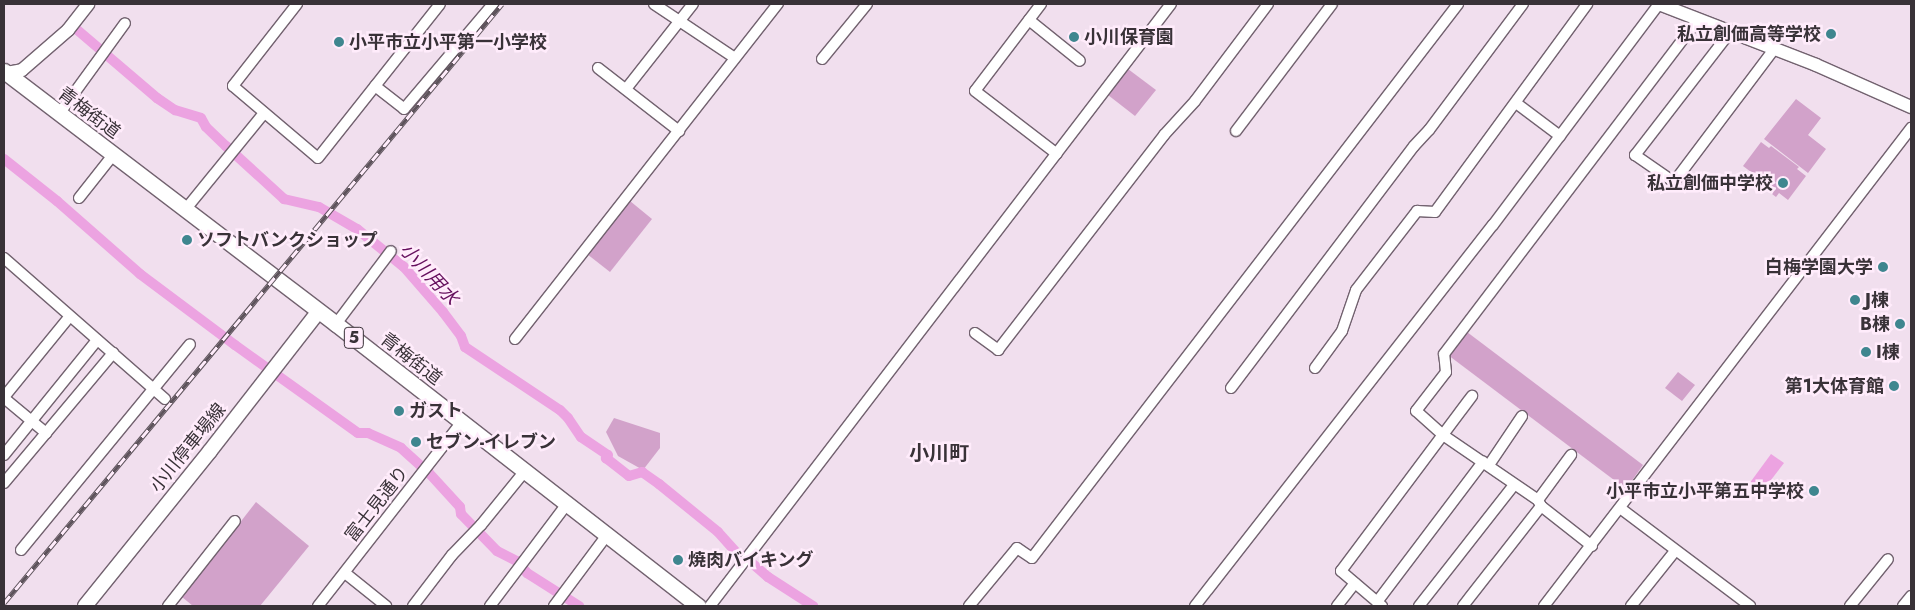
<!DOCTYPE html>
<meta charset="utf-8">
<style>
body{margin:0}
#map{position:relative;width:1915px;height:610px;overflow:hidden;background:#f1dfee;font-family:Jost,"Noto Sans JP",sans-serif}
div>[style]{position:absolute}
.green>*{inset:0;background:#d2a2ca}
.water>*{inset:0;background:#eca3e1}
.canal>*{height:10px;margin:-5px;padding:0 5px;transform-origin:5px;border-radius:5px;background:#eca3e1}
.roads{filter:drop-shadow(1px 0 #72626f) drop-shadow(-1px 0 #72626f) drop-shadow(0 1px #72626f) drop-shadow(0 -1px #72626f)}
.minor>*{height:10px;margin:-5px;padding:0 5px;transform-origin:5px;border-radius:5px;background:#fff}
.tertiary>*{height:12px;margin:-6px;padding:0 6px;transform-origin:6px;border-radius:6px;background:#fff}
.secondary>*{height:14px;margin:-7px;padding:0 7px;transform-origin:7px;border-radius:7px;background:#fff}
.primary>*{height:15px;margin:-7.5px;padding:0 7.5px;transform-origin:7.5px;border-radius:7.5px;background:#fff}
.rail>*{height:5px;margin-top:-2.5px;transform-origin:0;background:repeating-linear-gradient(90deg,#ffecfb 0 9px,#5d535b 0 18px);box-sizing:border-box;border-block:1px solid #5d535b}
.dots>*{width:14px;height:14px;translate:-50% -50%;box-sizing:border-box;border:2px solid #ffecfb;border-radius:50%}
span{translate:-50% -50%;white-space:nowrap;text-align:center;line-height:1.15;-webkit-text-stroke:5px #ffecfb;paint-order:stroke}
.shield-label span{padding:1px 4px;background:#ffecfb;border:1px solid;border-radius:4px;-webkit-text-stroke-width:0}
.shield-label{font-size:16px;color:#393238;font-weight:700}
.poi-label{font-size:18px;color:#393238;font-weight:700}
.right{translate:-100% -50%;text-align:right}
.left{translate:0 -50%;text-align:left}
.street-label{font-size:18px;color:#393238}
.water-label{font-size:19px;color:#650f5d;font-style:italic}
.quarter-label{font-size:20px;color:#393238;font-weight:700}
.frame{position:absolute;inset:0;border:5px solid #393238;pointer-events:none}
</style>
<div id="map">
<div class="green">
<i style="clip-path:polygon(1128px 69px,1156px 90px,1135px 116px,1108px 95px)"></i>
<i style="clip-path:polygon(1796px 99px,1821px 118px,1808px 135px,1826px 149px,1808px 173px,1764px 139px)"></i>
<i style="clip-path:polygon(1761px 142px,1769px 148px,1771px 146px,1799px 167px,1797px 169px,1806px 176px,1788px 200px,1779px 193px,1776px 197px,1748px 176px,1751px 172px,1743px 166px)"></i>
<i style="clip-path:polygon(630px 201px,652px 219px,610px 272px,587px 254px)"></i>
<i style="clip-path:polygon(1467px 332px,1643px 465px,1626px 489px,1448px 355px)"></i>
<i style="clip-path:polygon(1678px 372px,1695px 385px,1682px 401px,1665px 388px)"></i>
<i style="clip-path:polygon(614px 418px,660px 433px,660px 448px,643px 470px,618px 456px,606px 432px)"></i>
<i style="clip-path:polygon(256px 502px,309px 546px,260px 606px,193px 606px,182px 597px)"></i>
</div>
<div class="water">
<i style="clip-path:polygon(1771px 454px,1784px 463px,1761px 493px,1749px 484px)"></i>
</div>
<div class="canal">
<i style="left:75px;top:28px;width:108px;rotate:40.5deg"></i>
<i style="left:157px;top:98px;width:22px;rotate:34deg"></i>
<i style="left:175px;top:110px;width:27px;rotate:17deg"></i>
<i style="left:201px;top:118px;width:10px;rotate:61deg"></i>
<i style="left:206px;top:127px;width:28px;rotate:44deg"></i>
<i style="left:226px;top:146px;width:79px;rotate:42.4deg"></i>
<i style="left:284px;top:199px;width:36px;rotate:13deg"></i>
<i style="left:319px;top:207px;width:44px;rotate:30.1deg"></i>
<i style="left:357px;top:229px;width:60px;rotate:39deg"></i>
<i style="left:404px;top:267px;width:60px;rotate:49.1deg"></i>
<i style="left:443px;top:312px;width:30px;rotate:53deg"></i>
<i style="left:461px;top:336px;width:12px;rotate:70deg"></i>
<i style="left:465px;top:347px;width:114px;rotate:33.6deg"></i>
<i style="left:560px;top:410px;width:11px;rotate:45deg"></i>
<i style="left:568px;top:418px;width:23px;rotate:56deg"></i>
<i style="left:581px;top:437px;width:32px;rotate:34deg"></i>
<i style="left:608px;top:455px;width:4px;rotate:124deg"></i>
<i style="left:606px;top:458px;width:29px;rotate:38deg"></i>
<i style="left:629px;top:476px;width:14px;rotate:-17deg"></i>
<i style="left:642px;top:472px;width:21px;rotate:35deg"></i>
<i style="left:659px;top:484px;width:76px;rotate:39.1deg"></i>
<i style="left:718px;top:532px;width:30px;rotate:48deg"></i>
<i style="left:738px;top:554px;width:3px;rotate:18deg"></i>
<i style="left:4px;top:159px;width:68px;rotate:38.4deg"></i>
<i style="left:57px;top:201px;width:111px;rotate:41.3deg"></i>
<i style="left:140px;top:274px;width:119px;rotate:36.8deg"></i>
<i style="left:235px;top:345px;width:151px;rotate:35.6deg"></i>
<i style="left:358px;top:433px;width:10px"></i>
<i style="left:368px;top:433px;width:36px;rotate:24deg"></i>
<i style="left:401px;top:448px;width:38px;rotate:42deg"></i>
<i style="left:429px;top:473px;width:46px;rotate:47.6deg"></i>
<i style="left:460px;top:507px;width:7px;rotate:82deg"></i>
<i style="left:461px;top:514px;width:52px;rotate:45.8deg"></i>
<i style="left:497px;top:551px;width:22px;rotate:27deg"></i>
<i style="left:517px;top:561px;width:16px;rotate:50deg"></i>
<i style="left:527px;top:573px;width:62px;rotate:32.4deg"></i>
<i style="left:753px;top:564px;width:20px;rotate:41deg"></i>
<i style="left:768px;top:577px;width:54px;rotate:32.8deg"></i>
</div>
<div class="roads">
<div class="minor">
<i style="left:297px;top:4px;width:104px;rotate:128deg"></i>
<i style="left:233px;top:86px;width:111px;rotate:40.3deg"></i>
<i style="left:318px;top:158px;width:196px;rotate:-51.6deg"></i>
<i style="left:654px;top:4px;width:97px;rotate:33.7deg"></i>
<i style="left:1041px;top:4px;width:109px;rotate:127.2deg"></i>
<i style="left:975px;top:91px;width:103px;rotate:37.5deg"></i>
<i style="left:1029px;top:20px;width:65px;rotate:38.8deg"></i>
<i style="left:1731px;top:31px;width:157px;rotate:127.7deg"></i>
<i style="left:1635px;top:155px;width:47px;rotate:34.7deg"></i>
<i style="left:1674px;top:182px;width:168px;rotate:-53deg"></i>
<i style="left:822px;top:59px;width:71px;rotate:-50.7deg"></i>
<i style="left:598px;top:68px;width:103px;rotate:37.9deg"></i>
<i style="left:375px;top:86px;width:37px;rotate:38deg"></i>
<i style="left:404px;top:109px;width:138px;rotate:-49.7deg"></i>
<i style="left:626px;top:89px;width:108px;rotate:-51.8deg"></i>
<i style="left:1516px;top:103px;width:55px;rotate:36.9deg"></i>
<i style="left:59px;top:114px;width:112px;rotate:-54deg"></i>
<i style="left:1236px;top:131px;width:159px;rotate:-52.9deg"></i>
<i style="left:79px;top:198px;width:55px;rotate:-51.7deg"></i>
<i style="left:185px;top:210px;width:125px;rotate:-50.8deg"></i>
<i style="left:4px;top:258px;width:214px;rotate:41.2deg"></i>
<i style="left:336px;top:324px;width:91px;rotate:-53deg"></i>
<i style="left:975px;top:333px;width:29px;rotate:36deg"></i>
<i style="left:998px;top:350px;width:272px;rotate:-52.3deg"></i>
<i style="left:1164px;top:135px;width:46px;rotate:-47.6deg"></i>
<i style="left:1195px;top:101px;width:121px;rotate:-53deg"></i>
<i style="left:515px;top:339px;width:426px;rotate:-51.9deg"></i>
<i style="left:1315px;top:368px;width:46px;rotate:-53.9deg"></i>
<i style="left:1342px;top:331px;width:43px;rotate:-71.1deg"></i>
<i style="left:1356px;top:290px;width:100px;rotate:-52.3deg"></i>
<i style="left:1417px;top:211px;width:18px;rotate:3deg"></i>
<i style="left:1435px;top:212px;width:258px;rotate:-53.8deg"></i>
<i style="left:1231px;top:388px;width:303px;rotate:-52.9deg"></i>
<i style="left:1414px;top:146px;width:22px;rotate:-47deg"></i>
<i style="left:1429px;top:130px;width:157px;rotate:-53.3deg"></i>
<i style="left:4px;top:397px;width:104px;rotate:-50.8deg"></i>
<i style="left:4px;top:398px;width:55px;rotate:39.8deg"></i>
<i style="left:4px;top:455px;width:148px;rotate:-51deg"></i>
<i style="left:1489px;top:465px;width:59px;rotate:-56deg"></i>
<i style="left:4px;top:483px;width:170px;rotate:-50deg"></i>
<i style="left:1538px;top:500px;width:56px;rotate:-53.7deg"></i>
<i style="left:1620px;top:508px;width:163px;rotate:37deg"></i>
<i style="left:1592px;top:546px;width:65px;rotate:-141.9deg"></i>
<i style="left:1541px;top:506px;width:7px;rotate:-117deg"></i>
<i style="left:1538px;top:500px;width:115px;rotate:-145.6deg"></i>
<i style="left:1443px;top:435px;width:36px;rotate:-138deg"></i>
<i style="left:1416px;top:411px;width:49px;rotate:-52.4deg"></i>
<i style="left:1446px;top:372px;width:18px;rotate:-96deg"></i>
<i style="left:1444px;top:354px;width:420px;rotate:-52.8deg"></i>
<i style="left:21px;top:550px;width:266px;rotate:-50.6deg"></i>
<i style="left:345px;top:573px;width:53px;rotate:38.8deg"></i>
<i style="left:1377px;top:602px;width:176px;rotate:-52.9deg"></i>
<i style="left:168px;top:606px;width:108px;rotate:-51.8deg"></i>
<i style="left:318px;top:606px;width:234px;rotate:-52deg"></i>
<i style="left:413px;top:606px;width:64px;rotate:-52.6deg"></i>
<i style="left:452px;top:555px;width:42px;rotate:-46deg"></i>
<i style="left:481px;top:525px;width:68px;rotate:-50.9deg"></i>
<i style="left:490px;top:606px;width:126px;rotate:-53deg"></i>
<i style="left:554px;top:606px;width:89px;rotate:-53.3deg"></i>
<i style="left:710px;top:606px;width:758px;rotate:-52.56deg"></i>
<i style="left:969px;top:606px;width:75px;rotate:-50.4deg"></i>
<i style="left:1017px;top:548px;width:18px;rotate:34deg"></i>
<i style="left:1032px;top:558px;width:699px;rotate:-52.44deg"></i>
<i style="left:1195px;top:606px;width:484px;rotate:-52deg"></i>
<i style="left:1493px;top:225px;width:276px;rotate:-53.1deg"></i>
<i style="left:1337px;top:606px;width:29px;rotate:-52deg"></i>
<i style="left:1382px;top:606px;width:54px;rotate:-139.5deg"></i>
<i style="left:1341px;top:571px;width:219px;rotate:-53.2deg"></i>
<i style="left:1419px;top:606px;width:154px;rotate:-51.9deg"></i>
<i style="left:1463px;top:606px;width:127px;rotate:-52deg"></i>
<i style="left:1544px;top:606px;width:603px;rotate:-52.48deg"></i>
<i style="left:1631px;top:606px;width:70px;rotate:-51.3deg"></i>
<i style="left:1850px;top:606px;width:60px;rotate:-51deg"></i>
<i style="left:1903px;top:606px;width:13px;rotate:-51deg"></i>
</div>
<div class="tertiary">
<i style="left:1659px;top:4px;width:168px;rotate:21.2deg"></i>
<i style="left:1816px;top:65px;width:104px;rotate:23.9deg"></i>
<i style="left:7px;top:73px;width:15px;rotate:-11deg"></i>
<i style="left:22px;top:70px;width:61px;rotate:-41deg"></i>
<i style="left:68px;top:30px;width:33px;rotate:-52deg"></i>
</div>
<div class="secondary">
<i style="left:85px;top:606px;width:199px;rotate:-51.1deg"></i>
<i style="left:210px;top:451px;width:177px;rotate:-52.1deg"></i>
</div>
<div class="primary">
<i style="left:4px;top:71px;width:417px;rotate:37.3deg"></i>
<i style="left:336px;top:324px;width:459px;rotate:37.9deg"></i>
</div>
</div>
<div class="rail">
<i style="left:4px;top:603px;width:779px;rotate:-50.26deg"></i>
</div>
<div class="dots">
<i style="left:1831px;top:34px;background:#3f868f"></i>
<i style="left:1074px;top:37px;background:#3f868f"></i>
<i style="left:339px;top:42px;background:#3f868f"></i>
<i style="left:1783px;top:183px;background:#3f868f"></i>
<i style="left:187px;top:240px;background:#3f868f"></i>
<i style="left:1883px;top:267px;background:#3f868f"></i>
<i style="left:1855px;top:300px;background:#3f868f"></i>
<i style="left:1900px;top:324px;background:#3f868f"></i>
<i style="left:1866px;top:352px;background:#3f868f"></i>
<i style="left:1894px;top:386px;background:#3f868f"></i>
<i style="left:399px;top:411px;background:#3f868f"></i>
<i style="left:416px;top:442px;background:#3f868f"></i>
<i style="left:1814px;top:491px;background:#3f868f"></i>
<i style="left:678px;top:560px;background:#3f868f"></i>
</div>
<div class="shield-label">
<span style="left:354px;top:338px">5</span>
</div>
<div class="poi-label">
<span class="right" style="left:1821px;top:34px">私立創価高等学校</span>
<span class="left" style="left:1084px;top:37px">小川保育園</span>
<span class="left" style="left:349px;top:42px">小平市立小平第一小学校</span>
<span class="right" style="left:1773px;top:183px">私立創価中学校</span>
<span class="left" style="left:197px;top:240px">ソフトバンクショップ</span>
<span class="right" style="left:1873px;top:267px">白梅学園大学</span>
<span class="left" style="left:1865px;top:300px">J棟</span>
<span class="right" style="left:1890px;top:324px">B棟</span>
<span class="left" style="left:1876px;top:352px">I棟</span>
<span class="right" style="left:1884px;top:386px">第1大体育館</span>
<span class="left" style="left:409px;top:411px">ガスト</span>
<span class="left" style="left:426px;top:442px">セブン-イレブン</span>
<span class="right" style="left:1804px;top:491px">小平市立小平第五中学校</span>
<span class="left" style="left:688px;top:560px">焼肉バイキング</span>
</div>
<div class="street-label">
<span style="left:89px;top:113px;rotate:37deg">青梅街道</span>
<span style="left:411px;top:359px;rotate:38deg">青梅街道</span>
<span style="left:188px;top:448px;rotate:-51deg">小川停車場線</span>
<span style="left:377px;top:504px;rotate:-52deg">富士見通り</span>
</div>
<div class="water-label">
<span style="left:429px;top:274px;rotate:47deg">小川用水</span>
</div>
<div class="quarter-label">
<span style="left:939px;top:453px">小川町</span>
</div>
<div class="frame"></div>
</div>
